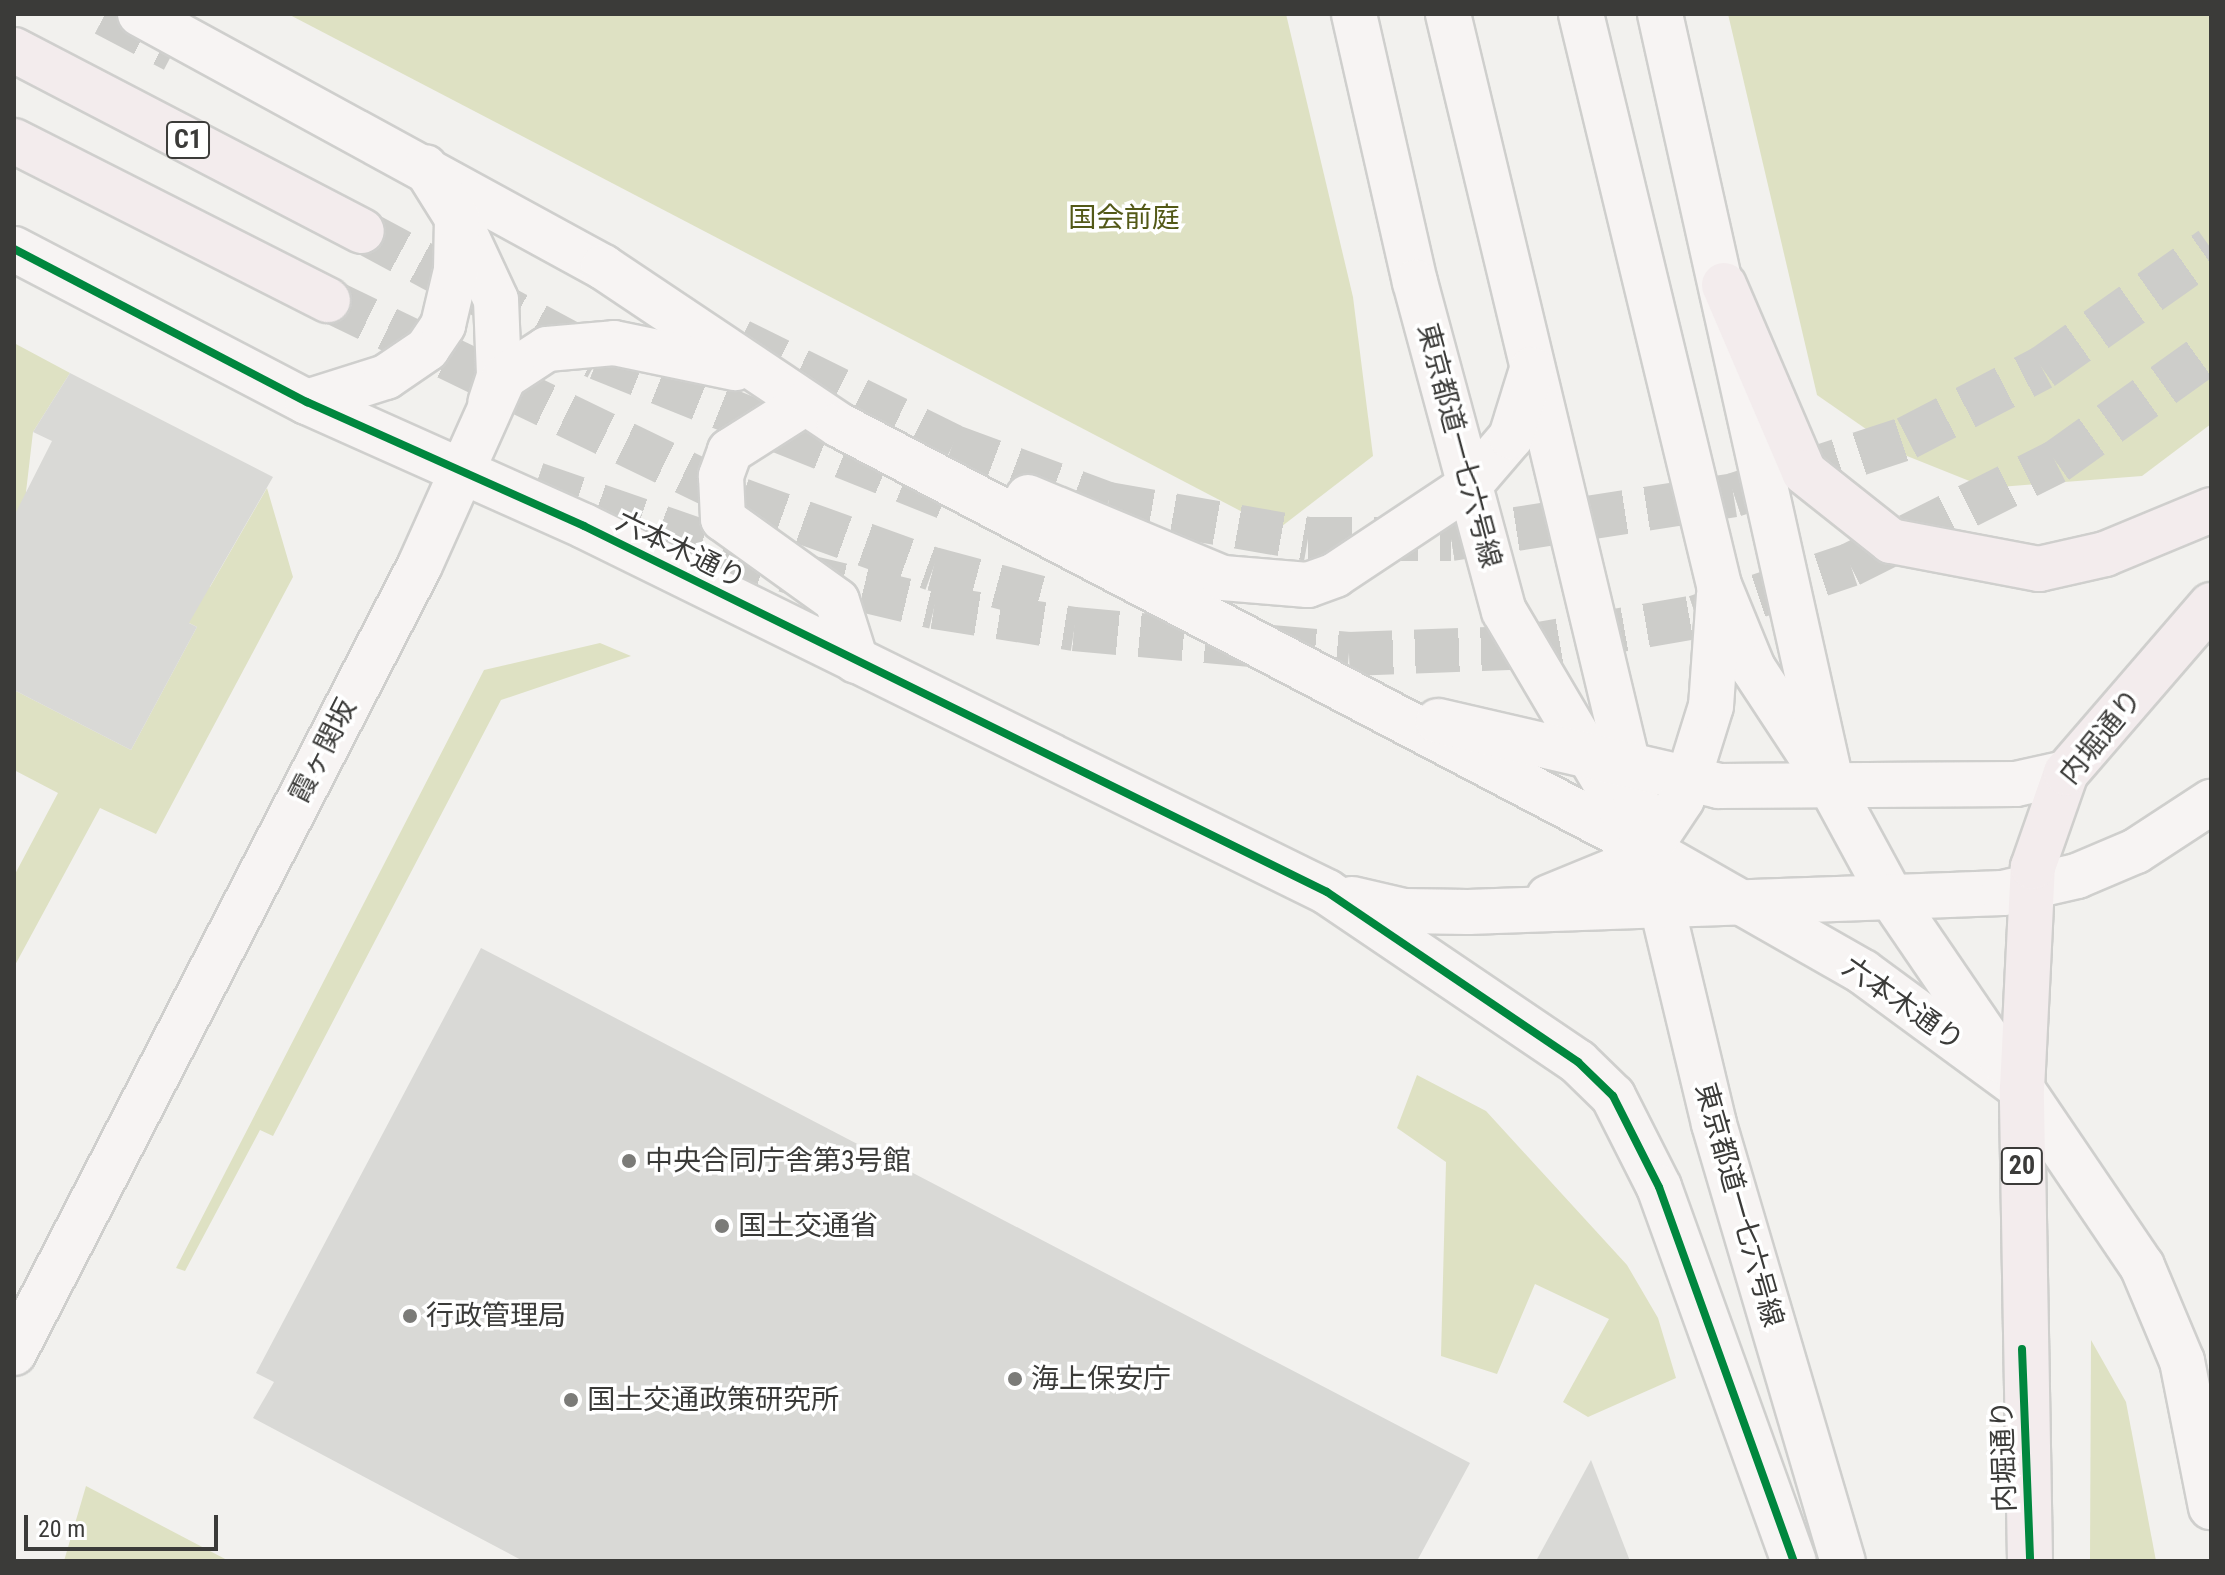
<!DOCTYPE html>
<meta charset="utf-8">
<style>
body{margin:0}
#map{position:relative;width:2225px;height:1575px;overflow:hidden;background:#f2f1ee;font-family:"Roboto Condensed","Noto Sans JP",sans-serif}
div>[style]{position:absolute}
.green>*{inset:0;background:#dee1c3}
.building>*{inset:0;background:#d9d9d6}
.highway-tunnel>*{height:44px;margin-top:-22px;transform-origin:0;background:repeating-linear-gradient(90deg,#cdcdca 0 44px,transparent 0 66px)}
.roads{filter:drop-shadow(2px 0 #cfcfcd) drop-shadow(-2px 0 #cfcfcd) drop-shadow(0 2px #cfcfcd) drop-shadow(0 -2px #cfcfcd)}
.major>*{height:44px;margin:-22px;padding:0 22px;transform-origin:22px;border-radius:22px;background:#f7f4f3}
.highway>*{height:44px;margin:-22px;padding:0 22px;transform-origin:22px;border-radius:22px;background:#f3eced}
.cycleway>*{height:8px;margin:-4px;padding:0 4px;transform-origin:4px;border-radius:4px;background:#00873e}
.dots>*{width:22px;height:22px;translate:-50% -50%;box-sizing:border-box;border:4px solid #fff;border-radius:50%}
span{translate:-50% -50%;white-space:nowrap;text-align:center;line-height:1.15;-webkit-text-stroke:7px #fff;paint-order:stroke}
.shield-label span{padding:2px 6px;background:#fff;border:2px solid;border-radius:6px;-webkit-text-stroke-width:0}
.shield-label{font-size:26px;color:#3b3b39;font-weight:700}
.park-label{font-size:28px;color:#535917}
.street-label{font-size:28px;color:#3b3b39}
.poi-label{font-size:28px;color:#3b3b39}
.left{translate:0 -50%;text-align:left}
.frame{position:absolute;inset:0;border:16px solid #3b3b39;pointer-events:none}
.scale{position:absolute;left:24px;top:1515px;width:194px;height:36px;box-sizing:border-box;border:4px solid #3b3b39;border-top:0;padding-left:10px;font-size:24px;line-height:28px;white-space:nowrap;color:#3b3b39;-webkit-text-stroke:6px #fff;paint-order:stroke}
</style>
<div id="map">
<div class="green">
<i style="clip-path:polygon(288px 14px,1286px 14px,1353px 297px,1373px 456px,1277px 530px)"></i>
<i style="clip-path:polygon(1728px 14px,2211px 14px,2211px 424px,2142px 476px,1987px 488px,1902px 454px,1817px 395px)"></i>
<i style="clip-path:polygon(14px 343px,70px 373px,33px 432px,26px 492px,210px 587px,267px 488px,293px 577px,156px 834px,100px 808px,14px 967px,14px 876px,58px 793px,14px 770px,14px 690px,131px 750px,197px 627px,14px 534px)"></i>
<i style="clip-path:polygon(600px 643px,631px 656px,501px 700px,273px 1136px,260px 1130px,185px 1271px,176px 1268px,484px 670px)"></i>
<i style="clip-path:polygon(1417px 1075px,1486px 1111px,1627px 1265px,1658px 1318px,1676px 1378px,1588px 1417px,1563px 1402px,1609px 1319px,1535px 1284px,1497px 1374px,1441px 1356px,1446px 1162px,1397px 1128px)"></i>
<i style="clip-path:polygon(2091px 1340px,2126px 1402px,2156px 1561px,2090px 1561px)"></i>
<i style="clip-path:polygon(86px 1486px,229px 1561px,64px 1561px)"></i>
</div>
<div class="building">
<i style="clip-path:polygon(70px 373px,273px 477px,189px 623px,197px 627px,131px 750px,14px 690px,14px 516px,52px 441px,33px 432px)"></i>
<i style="clip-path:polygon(481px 948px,1470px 1463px,1417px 1561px,523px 1561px,253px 1418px,274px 1382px,256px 1373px)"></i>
<i style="clip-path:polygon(1591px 1460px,1630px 1561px,1536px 1561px)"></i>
</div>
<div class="highway-tunnel">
<i style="left:105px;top:14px;width:78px;rotate:27.6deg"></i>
<i style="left:362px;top:231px;width:268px;rotate:28.3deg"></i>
<i style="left:598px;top:358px;width:389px;rotate:21.9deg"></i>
<i style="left:328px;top:300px;width:459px;rotate:25.8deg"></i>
<i style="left:741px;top:500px;width:204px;rotate:19.8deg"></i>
<i style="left:933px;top:569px;width:120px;rotate:15deg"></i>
<i style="left:740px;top:341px;width:237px;rotate:26.3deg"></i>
<i style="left:952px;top:446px;width:166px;rotate:20.4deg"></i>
<i style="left:1108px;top:504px;width:203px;rotate:9.9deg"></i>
<i style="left:1308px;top:539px;width:143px"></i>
<i style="left:1451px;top:539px;width:286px;rotate:-8.8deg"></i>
<i style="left:1734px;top:495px;width:182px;rotate:-18.2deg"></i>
<i style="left:1907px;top:438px;width:152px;rotate:-27.4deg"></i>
<i style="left:2042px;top:368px;width:207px;rotate:-35.2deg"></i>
<i style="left:536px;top:484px;width:278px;rotate:19.1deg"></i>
<i style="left:799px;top:575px;width:139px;rotate:13.3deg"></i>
<i style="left:934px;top:607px;width:142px;rotate:8.9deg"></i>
<i style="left:1074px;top:629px;width:276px;rotate:5.2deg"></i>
<i style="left:1349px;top:654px;width:167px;rotate:-2.1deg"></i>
<i style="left:1516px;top:648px;width:183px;rotate:-9.8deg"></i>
<i style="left:1696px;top:617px;width:163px;rotate:-18.7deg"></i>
<i style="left:1850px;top:565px;width:230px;rotate:-26.6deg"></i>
<i style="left:2056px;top:462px;width:191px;rotate:-35.6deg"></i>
</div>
<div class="roads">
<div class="major">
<i style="left:140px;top:14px;width:528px;rotate:28.65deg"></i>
<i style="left:603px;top:267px;width:284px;rotate:33.8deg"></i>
<i style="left:839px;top:425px;width:909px;rotate:27.66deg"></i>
<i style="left:1644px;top:847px;width:252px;rotate:29.7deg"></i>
<i style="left:1863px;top:972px;width:197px;rotate:36.3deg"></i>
<i style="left:2022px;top:1089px;width:214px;rotate:55.9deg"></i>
<i style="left:2142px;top:1266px;width:103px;rotate:67.2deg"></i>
<i style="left:2182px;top:1361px;width:149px;rotate:78.8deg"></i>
<i style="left:1354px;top:14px;width:275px;rotate:77.2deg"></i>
<i style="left:1415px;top:282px;width:341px;rotate:74.9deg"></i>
<i style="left:1504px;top:611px;width:240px;rotate:59.5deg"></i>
<i style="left:1448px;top:14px;width:1141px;rotate:76.52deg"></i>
<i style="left:1714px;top:1124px;width:456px;rotate:73.6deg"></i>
<i style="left:1581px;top:14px;width:587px;rotate:76.41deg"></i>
<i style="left:1719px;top:585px;width:90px;rotate:67.7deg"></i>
<i style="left:1753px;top:668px;width:146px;rotate:56.7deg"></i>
<i style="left:1833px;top:790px;width:122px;rotate:61.5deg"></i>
<i style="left:1891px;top:897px;width:199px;rotate:55.7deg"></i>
<i style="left:1660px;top:14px;width:782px;rotate:77.44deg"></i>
<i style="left:458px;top:218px;width:90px;rotate:65.1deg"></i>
<i style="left:496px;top:300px;width:76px;rotate:87.7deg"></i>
<i style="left:499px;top:376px;width:28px;rotate:108deg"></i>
<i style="left:14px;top:249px;width:331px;rotate:27.6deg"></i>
<i style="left:307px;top:402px;width:303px;rotate:24.1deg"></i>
<i style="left:584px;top:526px;width:828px;rotate:26.22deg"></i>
<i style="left:1327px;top:892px;width:303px;rotate:34.1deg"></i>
<i style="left:1578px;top:1062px;width:49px;rotate:44.2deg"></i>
<i style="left:1613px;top:1096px;width:102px;rotate:63.2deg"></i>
<i style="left:1659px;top:1187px;width:398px;rotate:70.2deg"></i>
<i style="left:307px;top:402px;width:83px;rotate:-17.6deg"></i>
<i style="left:386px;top:377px;width:50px;rotate:-34.3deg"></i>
<i style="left:427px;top:349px;width:29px;rotate:-56deg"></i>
<i style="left:443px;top:325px;width:57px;rotate:-76.7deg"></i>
<i style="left:456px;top:270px;width:52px;rotate:-88.9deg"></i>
<i style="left:457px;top:218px;width:60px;rotate:-122.1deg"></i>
<i style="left:804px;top:404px;width:88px;rotate:147.6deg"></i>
<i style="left:730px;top:451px;width:27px;rotate:110deg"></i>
<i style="left:721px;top:476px;width:43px;rotate:87.3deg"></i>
<i style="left:723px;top:519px;width:140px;rotate:35.7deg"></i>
<i style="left:837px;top:601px;width:63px;rotate:72.4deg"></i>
<i style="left:1028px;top:497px;width:211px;rotate:22.6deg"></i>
<i style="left:1223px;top:578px;width:85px;rotate:4.7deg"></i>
<i style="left:1308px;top:585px;width:29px;rotate:-20deg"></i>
<i style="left:1335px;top:575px;width:161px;rotate:-33.6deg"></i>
<i style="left:1469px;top:486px;width:65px;rotate:-49.4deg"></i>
<i style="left:1511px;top:437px;width:71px;rotate:-72.8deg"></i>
<i style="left:1438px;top:721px;width:288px;rotate:13deg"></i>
<i style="left:1719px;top:786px;width:297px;rotate:-0.4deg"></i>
<i style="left:2016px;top:784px;width:51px;rotate:-12.4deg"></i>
<i style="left:1549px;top:897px;width:77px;rotate:-22.2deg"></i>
<i style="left:1620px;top:868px;width:50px;rotate:-41deg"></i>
<i style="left:1658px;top:835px;width:43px;rotate:-56.3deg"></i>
<i style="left:1682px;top:799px;width:97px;rotate:-72.7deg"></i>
<i style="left:1711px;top:706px;width:111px;rotate:-85.9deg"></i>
<i style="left:1352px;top:899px;width:53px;rotate:13deg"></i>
<i style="left:1404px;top:911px;width:64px;rotate:0.9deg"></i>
<i style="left:1468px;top:912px;width:535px;rotate:-2.03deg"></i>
<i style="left:2003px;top:893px;width:76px;rotate:-12.9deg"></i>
<i style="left:2077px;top:876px;width:64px;rotate:-23deg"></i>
<i style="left:2136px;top:851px;width:90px;rotate:-33.2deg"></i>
<i style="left:14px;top:1353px;width:886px;rotate:-62.74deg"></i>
<i style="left:420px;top:565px;width:206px;rotate:-65.9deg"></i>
<i style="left:504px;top:377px;width:51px;rotate:-33.1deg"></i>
<i style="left:547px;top:349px;width:67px;rotate:-5.1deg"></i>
<i style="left:614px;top:343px;width:124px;rotate:11.7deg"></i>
</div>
<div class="highway">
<i style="left:14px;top:50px;width:392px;rotate:27.5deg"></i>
<i style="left:14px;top:141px;width:352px;rotate:26.9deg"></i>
<i style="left:1724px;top:285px;width:203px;rotate:66.8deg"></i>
<i style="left:1804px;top:472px;width:111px;rotate:38.4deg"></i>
<i style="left:1891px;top:541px;width:151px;rotate:10.7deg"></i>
<i style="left:2039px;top:569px;width:68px;rotate:-12.8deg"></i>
<i style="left:2105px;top:554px;width:115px;rotate:-22.5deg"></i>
<i style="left:2030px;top:1561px;width:472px;rotate:-91deg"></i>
<i style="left:2022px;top:1089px;width:222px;rotate:-87.2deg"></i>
<i style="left:2033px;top:867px;width:100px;rotate:-70.7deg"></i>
<i style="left:2066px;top:773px;width:222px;rotate:-49.2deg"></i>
</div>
</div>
<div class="cycleway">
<i style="left:14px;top:249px;width:331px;rotate:27.6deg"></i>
<i style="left:307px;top:402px;width:303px;rotate:24.1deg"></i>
<i style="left:584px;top:526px;width:828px;rotate:26.22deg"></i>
<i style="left:1327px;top:892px;width:303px;rotate:34.1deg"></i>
<i style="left:1578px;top:1062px;width:49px;rotate:44.2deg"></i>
<i style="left:1613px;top:1096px;width:102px;rotate:63.2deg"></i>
<i style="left:1659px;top:1187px;width:398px;rotate:70.2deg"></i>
<i style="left:2022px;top:1349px;width:212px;rotate:87.8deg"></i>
</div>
<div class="dots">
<i style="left:629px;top:1161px;background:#7b7b78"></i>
<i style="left:722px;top:1226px;background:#7b7b78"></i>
<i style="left:410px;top:1316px;background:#7b7b78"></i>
<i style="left:1015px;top:1379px;background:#7b7b78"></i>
<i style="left:571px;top:1400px;background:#7b7b78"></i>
</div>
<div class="shield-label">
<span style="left:188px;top:140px">C1</span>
<span style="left:2022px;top:1166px">20</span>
</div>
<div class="park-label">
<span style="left:1124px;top:218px">国会前庭</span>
</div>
<div class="street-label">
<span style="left:1459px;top:446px;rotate:75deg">東京都道一七六号線</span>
<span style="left:681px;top:550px;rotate:26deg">六本木通り</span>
<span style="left:2101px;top:737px;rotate:-51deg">内堀通り</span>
<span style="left:323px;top:751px;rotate:-63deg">霞ヶ関坂</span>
<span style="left:1903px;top:1004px;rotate:35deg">六本木通り</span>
<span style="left:1739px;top:1205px;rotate:74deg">東京都道一七六号線</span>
<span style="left:2004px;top:1456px;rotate:-92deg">内堀通り</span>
</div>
<div class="poi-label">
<span class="left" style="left:645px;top:1161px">中央合同庁舎第3号館</span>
<span class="left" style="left:738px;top:1226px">国土交通省</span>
<span class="left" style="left:426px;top:1316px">行政管理局</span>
<span class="left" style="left:1031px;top:1379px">海上保安庁</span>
<span class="left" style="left:587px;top:1400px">国土交通政策研究所</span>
</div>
<div class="frame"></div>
<div class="scale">20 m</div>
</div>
